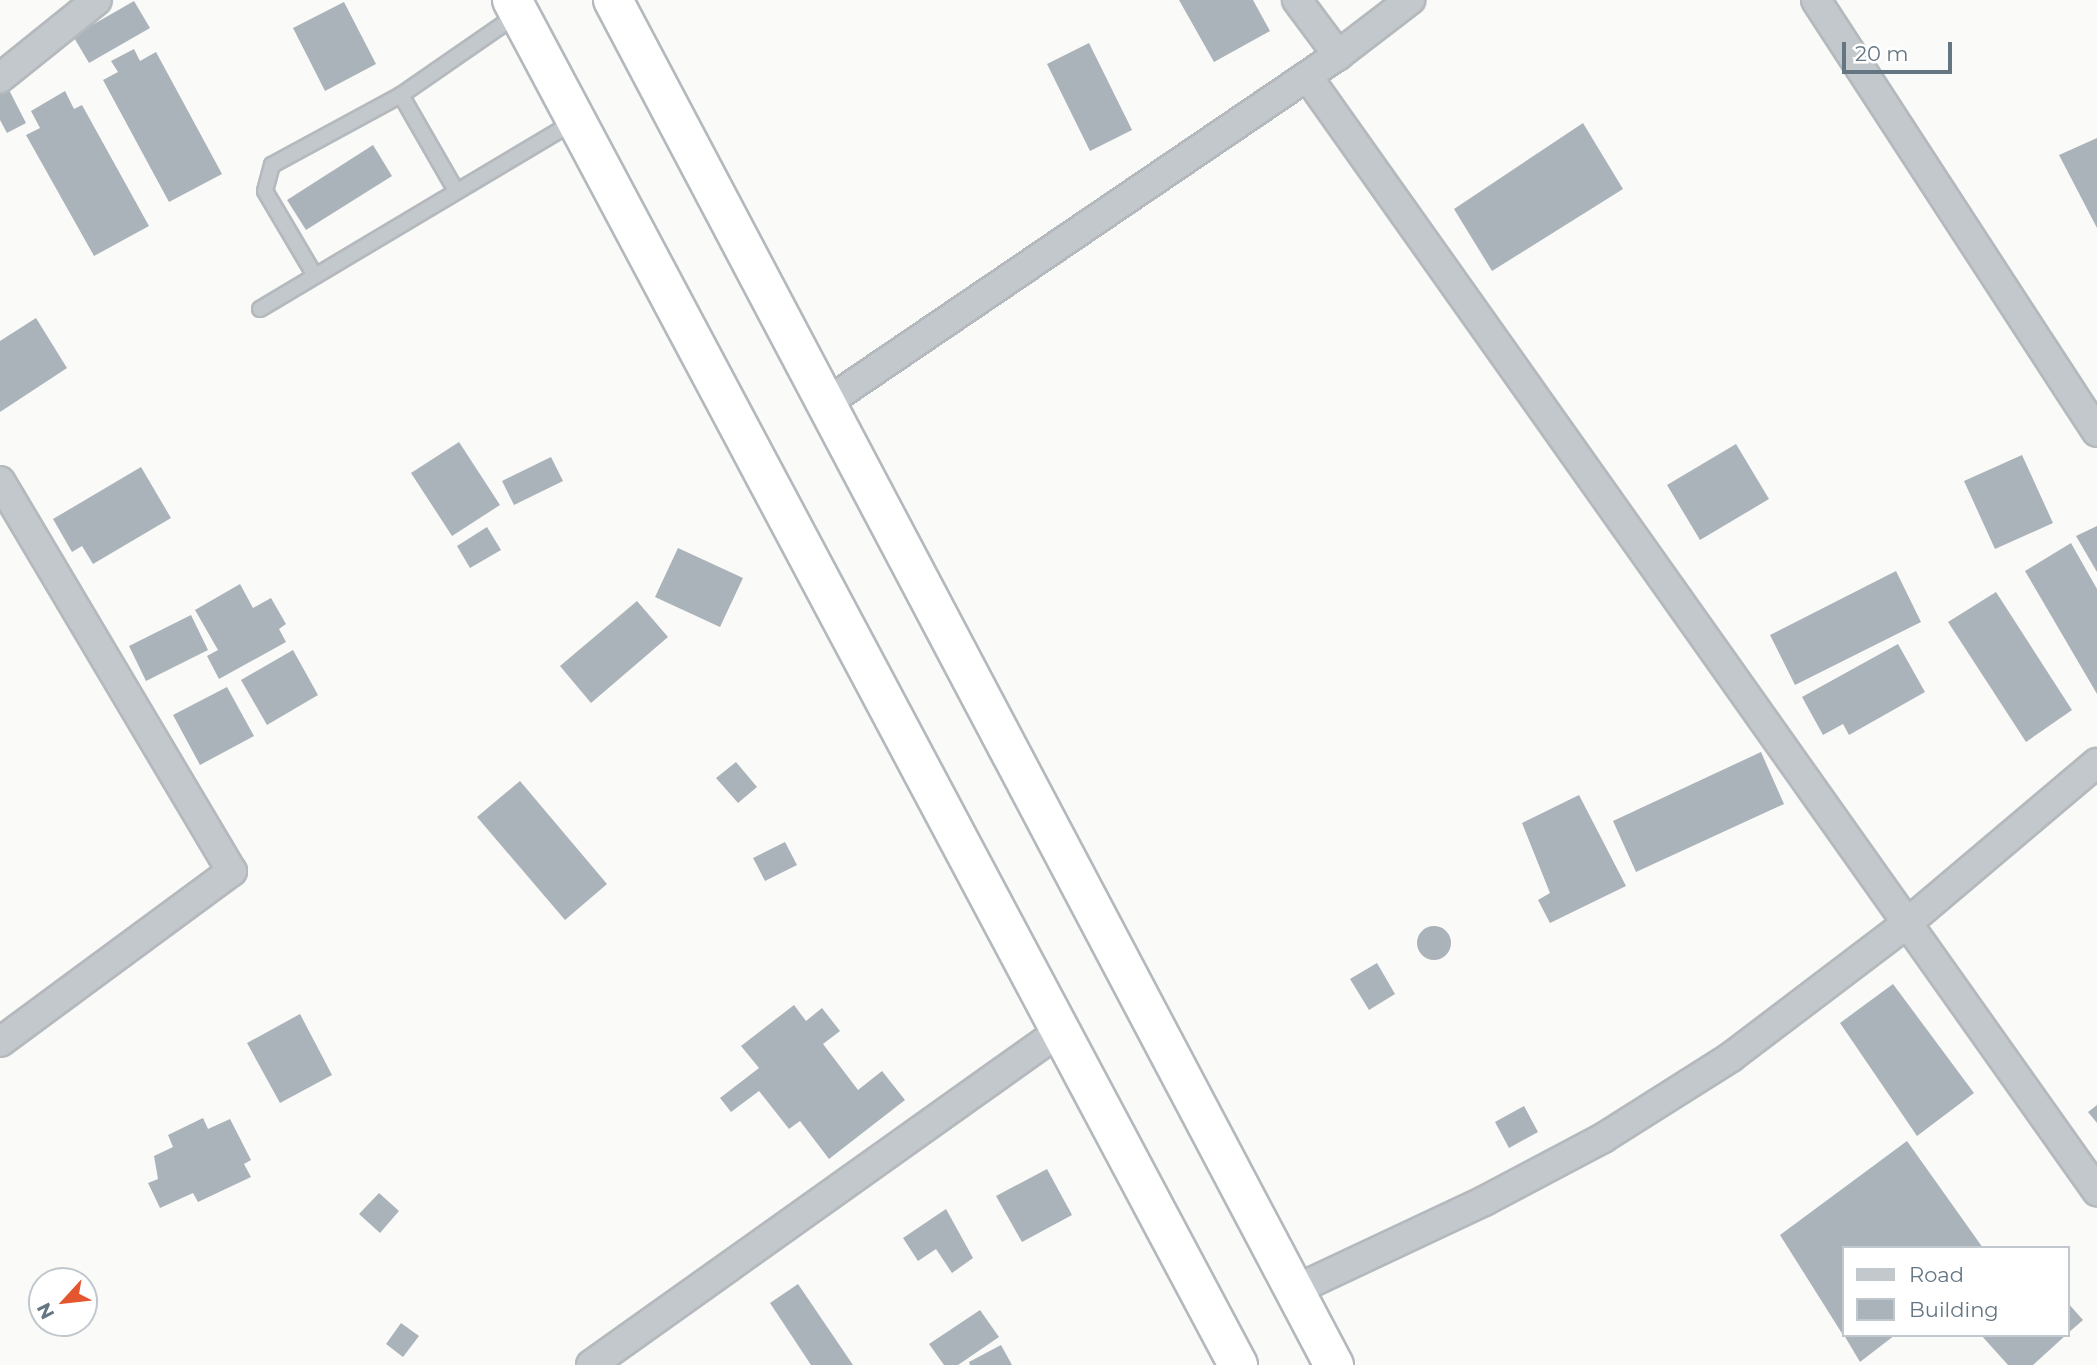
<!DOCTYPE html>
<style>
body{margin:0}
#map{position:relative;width:2097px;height:1365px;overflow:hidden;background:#fafaf8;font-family:Montserrat,sans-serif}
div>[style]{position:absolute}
.building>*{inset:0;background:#aab3b9}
.round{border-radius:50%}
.roads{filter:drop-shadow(2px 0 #b4b9bd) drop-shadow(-2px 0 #b4b9bd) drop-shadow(0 2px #b4b9bd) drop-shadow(0 -2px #b4b9bd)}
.lane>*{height:14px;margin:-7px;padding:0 7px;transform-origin:7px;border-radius:7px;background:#c3c8cc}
.street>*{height:28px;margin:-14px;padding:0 14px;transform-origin:14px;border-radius:14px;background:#c3c8cc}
.highway>*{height:38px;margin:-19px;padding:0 19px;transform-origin:19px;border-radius:19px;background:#fff}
span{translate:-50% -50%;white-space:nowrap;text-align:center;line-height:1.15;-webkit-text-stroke:7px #fff;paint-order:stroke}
.legend{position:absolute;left:1842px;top:1246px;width:228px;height:91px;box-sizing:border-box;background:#fff;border:2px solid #c1c8cd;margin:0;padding:9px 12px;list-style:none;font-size:21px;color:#657683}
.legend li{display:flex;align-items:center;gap:14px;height:35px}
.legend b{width:35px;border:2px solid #c1c8cd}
.north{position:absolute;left:28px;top:1267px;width:70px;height:70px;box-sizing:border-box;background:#fff;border:2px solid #c1c8cd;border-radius:50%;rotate:243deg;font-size:19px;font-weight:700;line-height:28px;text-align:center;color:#657683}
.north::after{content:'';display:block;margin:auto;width:24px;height:32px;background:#e4572e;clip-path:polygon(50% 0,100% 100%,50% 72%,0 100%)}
.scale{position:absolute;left:1842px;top:42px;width:110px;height:32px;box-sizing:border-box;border:4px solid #657683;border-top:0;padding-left:9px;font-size:21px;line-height:24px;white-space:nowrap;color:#657683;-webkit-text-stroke:5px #fff;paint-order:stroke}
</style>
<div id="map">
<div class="building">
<i style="clip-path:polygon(1179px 0,1253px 0,1270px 31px,1214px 62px)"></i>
<i style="clip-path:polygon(134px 1px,150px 28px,89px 63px,73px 36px)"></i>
<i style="clip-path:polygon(344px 2px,376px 64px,325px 91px,293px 28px)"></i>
<i style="clip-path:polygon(1089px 43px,1132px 130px,1090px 151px,1047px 64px)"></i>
<i style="clip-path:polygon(134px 49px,140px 61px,156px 52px,222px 174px,169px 202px,103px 80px,118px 72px,111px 61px)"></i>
<i style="clip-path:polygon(8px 88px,26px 123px,7px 133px,0 120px,0 92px)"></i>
<i style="clip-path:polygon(65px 91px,74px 109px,82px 105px,149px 226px,94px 256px,26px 135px,40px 128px,31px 111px)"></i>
<i style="clip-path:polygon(1583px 123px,1623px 189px,1492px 271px,1454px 209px)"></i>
<i style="clip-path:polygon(2097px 138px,2097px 228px,2059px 155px)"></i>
<i style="clip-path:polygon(373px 145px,392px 176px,306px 230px,287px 200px)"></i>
<i style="clip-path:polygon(36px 318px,67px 368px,0 412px,0 341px)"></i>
<i style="clip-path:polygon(459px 442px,500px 505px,452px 536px,411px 473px)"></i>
<i style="clip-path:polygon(1736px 444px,1769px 499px,1700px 540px,1667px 485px)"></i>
<i style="clip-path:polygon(2022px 455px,2053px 523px,1995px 549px,1964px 481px)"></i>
<i style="clip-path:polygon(551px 457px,563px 481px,514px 505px,502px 481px)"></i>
<i style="clip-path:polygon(141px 467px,171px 518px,93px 564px,82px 546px,72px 552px,53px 519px)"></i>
<i style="clip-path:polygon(2097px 526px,2097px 572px,2076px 536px)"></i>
<i style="clip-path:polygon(487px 527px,501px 550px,470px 568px,457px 546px)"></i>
<i style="clip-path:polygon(2071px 543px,2097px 589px,2097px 694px,2025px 571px)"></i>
<i style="clip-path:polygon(678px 548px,743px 578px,720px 627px,655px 597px)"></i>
<i style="clip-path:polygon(1896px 571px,1921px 622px,1795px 685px,1770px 635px)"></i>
<i style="clip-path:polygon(240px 584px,253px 608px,271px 598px,286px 624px,279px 629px,286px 642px,219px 679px,207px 656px,218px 650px,195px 610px)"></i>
<i style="clip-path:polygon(1996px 592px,2072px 710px,2026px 742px,1948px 622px)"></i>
<i style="clip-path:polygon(637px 601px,668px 637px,591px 703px,560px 666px)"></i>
<i style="clip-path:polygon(191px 615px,208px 650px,146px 681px,129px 646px)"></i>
<i style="clip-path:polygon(1898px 644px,1925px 692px,1849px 735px,1843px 724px,1823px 735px,1802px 697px)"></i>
<i style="clip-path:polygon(293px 650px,318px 695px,267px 725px,241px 680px)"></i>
<i style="clip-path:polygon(227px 687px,254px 736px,200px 765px,173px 715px)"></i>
<i style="clip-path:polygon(1761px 752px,1784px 804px,1636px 872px,1613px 821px)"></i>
<i style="clip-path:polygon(736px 762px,757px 787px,738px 803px,716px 778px)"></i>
<i style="clip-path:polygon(520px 781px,607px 884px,565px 920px,477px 817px)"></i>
<i style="clip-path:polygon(1579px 795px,1626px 886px,1550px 923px,1538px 900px,1550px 893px,1522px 823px)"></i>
<i style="clip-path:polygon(785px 842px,797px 865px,765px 881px,753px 858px)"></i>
<i class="round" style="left:1417px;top:926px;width:34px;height:34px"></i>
<i style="clip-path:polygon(1377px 963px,1395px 994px,1369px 1010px,1350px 979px)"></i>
<i style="clip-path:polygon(1893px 984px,1974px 1093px,1917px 1136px,1840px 1023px)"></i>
<i style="clip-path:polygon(794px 1005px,806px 1021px,822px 1008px,840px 1031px,823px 1044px,858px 1090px,882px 1071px,905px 1100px,829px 1159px,800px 1121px,789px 1129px,759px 1091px,731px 1112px,720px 1098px,759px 1068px,741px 1046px)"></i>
<i style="clip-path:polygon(300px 1014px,332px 1075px,280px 1103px,247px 1043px)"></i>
<i style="clip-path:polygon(2097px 1105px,2097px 1123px,2088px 1112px)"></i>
<i style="clip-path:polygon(1524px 1106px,1538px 1132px,1509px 1148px,1495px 1122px)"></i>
<i style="clip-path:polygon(203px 1118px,208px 1129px,230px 1119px,251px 1160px,244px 1164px,251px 1177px,198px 1202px,193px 1193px,160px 1208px,148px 1183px,158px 1179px,154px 1156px,173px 1147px,168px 1135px)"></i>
<i style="clip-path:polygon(1907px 1141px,1983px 1248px,1843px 1248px,1843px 1335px,1780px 1235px)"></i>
<i style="clip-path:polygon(1047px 1169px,1072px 1215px,1022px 1242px,996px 1196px)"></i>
<i style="clip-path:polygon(379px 1193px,399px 1211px,380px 1233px,359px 1214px)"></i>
<i style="clip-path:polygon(946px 1209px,973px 1258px,952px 1273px,936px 1249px,918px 1261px,903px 1238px)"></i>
<i style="clip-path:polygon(798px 1284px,853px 1365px,811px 1365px,770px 1303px)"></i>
<i style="clip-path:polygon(2067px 1302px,2083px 1320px,2067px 1334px)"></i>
<i style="clip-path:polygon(980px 1310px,999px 1337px,958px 1365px,944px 1365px,929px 1344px)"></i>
<i style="clip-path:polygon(401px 1323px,419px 1336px,403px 1357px,386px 1344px)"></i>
<i style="clip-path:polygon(1844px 1335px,1895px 1335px,1860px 1362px)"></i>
<i style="clip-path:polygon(1981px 1335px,2066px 1335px,2033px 1365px,2008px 1365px)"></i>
<i style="clip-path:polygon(1001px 1345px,1012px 1365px,970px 1365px,969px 1362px)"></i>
</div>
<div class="roads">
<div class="lane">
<i style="left:401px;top:95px;width:108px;rotate:60.1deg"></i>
<i style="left:314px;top:274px;width:96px;rotate:-120.6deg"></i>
<i style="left:265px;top:191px;width:27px;rotate:-75deg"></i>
<i style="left:272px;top:165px;width:147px;rotate:-28.5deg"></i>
<i style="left:401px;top:95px;width:142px;rotate:-34.7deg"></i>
<i style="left:260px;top:309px;width:367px;rotate:-30.8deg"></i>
</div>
<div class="street">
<i style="left:1297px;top:0;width:69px;rotate:53.3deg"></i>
<i style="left:1816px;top:0;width:515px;rotate:56.96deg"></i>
<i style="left:1307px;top:76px;width:1367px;rotate:54.68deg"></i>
<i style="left:0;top:78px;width:124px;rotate:-38.8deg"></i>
<i style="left:826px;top:403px;width:619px;rotate:-34.2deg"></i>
<i style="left:1338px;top:55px;width:91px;rotate:-37.4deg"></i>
<i style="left:0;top:481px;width:454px;rotate:59.3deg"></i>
<i style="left:232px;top:871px;width:288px;rotate:143.6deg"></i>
<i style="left:1295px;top:1290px;width:209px;rotate:-25.2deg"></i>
<i style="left:1484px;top:1201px;width:135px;rotate:-27.9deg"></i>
<i style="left:1603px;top:1138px;width:151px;rotate:-32.3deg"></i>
<i style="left:1731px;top:1057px;width:218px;rotate:-37.2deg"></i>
<i style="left:1905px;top:925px;width:251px;rotate:-40.2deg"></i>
<i style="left:591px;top:1365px;width:576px;rotate:-35.46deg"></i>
</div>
<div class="highway">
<i style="left:512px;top:0;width:1546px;rotate:61.99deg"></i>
<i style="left:613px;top:0;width:1544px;rotate:62.16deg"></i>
</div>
</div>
<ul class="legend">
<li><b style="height:9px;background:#c3c8cc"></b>Road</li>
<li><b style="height:19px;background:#aab3b9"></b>Building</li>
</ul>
<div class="north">N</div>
<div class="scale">20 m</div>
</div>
